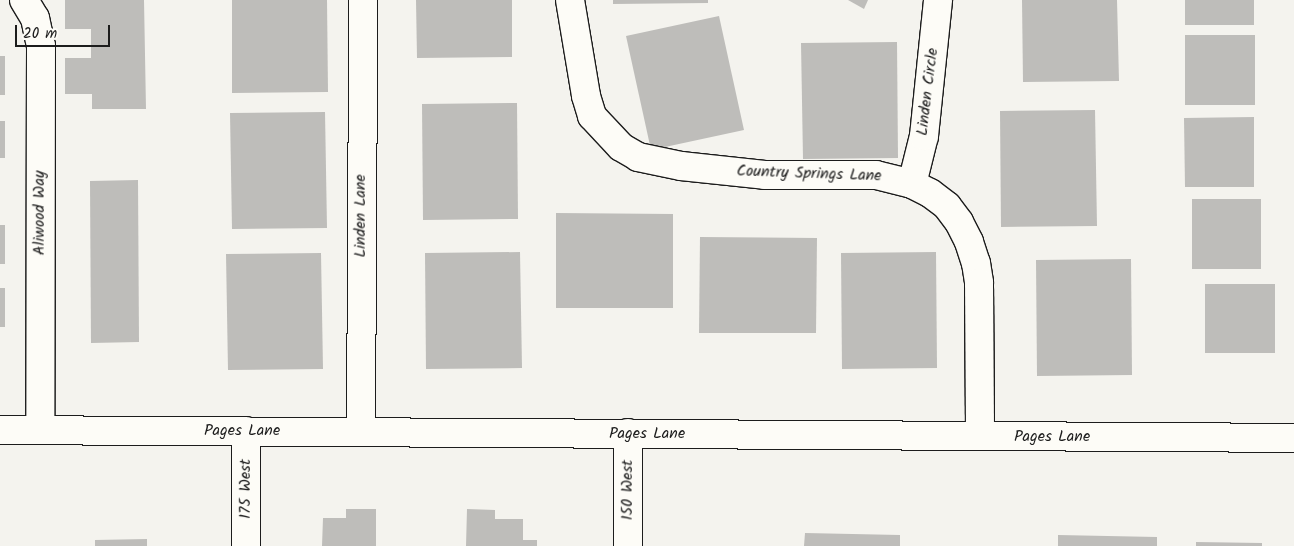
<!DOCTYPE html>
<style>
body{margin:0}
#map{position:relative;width:1294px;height:546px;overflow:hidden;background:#f4f3ee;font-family:Kalam,sans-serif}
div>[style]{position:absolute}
.building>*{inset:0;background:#bebdba}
.roads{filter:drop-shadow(1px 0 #1c1c1c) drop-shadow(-1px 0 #1c1c1c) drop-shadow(0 1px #1c1c1c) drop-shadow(0 -1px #1c1c1c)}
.minor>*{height:28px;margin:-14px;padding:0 14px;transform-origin:14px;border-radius:14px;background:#fdfcf7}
.tertiary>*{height:28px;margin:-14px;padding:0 14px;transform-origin:14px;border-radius:14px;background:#fdfcf7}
span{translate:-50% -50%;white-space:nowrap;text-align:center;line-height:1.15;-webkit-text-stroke:4px #fdfcf7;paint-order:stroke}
.street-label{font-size:16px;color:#1c1c1c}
.scale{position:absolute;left:15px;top:25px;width:95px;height:22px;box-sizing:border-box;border:2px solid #1c1c1c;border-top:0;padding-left:6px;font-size:15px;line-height:18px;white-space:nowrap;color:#1c1c1c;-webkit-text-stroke:4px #fdfcf7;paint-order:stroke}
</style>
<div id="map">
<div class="building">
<i style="clip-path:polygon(65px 0,144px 0,146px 109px,92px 109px,92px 94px,65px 94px,65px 58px,91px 58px,91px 29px,65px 29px)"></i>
<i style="clip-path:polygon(232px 0,327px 0,328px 92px,232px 93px)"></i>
<i style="clip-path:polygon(416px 0,512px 0,512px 57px,417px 58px)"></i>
<i style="clip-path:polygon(613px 0,708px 0,708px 3px,613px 4px)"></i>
<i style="clip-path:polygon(848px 0,868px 0,864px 9px)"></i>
<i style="clip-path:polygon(1022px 0,1117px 0,1119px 81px,1023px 82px)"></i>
<i style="clip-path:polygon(1185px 0,1254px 0,1254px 25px,1185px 25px)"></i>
<i style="clip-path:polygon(719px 16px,744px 130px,651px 150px,626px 36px)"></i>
<i style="clip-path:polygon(1185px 35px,1255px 35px,1255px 105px,1185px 105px)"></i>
<i style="clip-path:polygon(897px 42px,898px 158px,803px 159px,801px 43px)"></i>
<i style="clip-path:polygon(0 56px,5px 56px,5px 95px,0 95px)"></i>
<i style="clip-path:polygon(517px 103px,518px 219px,423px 220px,422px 104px)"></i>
<i style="clip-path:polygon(1095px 110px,1097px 226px,1001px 227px,1000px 111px)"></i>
<i style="clip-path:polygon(325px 112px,327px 228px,232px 229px,230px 113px)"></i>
<i style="clip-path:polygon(1254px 117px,1254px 187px,1185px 187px,1184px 118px)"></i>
<i style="clip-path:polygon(0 121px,5px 121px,5px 158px,0 158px)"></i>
<i style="clip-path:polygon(138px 180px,139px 342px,91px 343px,90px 181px)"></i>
<i style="clip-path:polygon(1192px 199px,1261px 199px,1261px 269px,1192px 269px)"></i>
<i style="clip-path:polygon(556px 213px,673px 214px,673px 308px,556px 308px)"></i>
<i style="clip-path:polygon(0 225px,5px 225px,5px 264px,0 264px)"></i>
<i style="clip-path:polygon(700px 237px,817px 238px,816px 333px,699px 333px)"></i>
<i style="clip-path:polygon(520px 252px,522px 368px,426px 369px,425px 253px)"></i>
<i style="clip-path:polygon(936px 252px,937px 368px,842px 369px,841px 253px)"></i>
<i style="clip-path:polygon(321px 253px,323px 369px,228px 370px,226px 254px)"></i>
<i style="clip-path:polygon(1131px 259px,1132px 375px,1037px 376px,1036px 260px)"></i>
<i style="clip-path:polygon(1205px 284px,1275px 284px,1275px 353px,1205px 353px)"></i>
<i style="clip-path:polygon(0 288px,5px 288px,5px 327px,0 327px)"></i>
<i style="clip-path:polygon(346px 509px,376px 509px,376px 546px,322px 546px,323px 518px,346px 518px)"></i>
<i style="clip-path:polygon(467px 509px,495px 510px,495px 519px,523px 519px,523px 540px,537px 540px,537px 546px,466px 546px)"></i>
<i style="clip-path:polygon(805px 533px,900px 535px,900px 546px,804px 546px)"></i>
<i style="clip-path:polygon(1058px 535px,1157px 537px,1157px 546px,1058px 546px)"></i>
<i style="clip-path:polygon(147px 539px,147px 546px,95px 546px,95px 540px)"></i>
<i style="clip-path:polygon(1196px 542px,1262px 543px,1262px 546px,1196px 546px)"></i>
</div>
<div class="roads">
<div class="minor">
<i style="left:24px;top:0;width:21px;rotate:59deg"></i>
<i style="left:35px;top:18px;width:29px;rotate:78deg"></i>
<i style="left:41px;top:46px;width:384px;rotate:90.1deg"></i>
<i style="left:570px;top:0;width:97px;rotate:80.5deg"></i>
<i style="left:586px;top:96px;width:21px;rotate:73deg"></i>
<i style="left:592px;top:116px;width:42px;rotate:46.9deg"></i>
<i style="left:621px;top:147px;width:20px;rotate:30deg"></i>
<i style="left:638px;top:157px;width:44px;rotate:11.8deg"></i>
<i style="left:681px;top:166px;width:84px;rotate:6.1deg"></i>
<i style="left:765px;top:175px;width:111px"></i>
<i style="left:876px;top:175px;width:37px;rotate:14deg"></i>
<i style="left:912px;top:184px;width:20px;rotate:27deg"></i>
<i style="left:930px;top:193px;width:21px;rotate:37deg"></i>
<i style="left:947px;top:206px;width:20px;rotate:53deg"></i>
<i style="left:959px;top:222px;width:22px;rotate:63deg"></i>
<i style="left:969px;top:242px;width:22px;rotate:72deg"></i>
<i style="left:976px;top:263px;width:20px;rotate:81deg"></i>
<i style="left:979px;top:283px;width:153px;rotate:89.6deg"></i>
<i style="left:912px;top:184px;width:49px;rotate:-76deg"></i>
<i style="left:924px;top:136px;width:137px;rotate:-84.1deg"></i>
<i style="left:361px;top:432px;width:432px;rotate:-89.7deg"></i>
<i style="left:246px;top:546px;width:115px;rotate:-90deg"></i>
<i style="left:628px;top:546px;width:113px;rotate:-90deg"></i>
</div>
<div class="tertiary">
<i style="left:0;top:430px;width:1294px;rotate:0.35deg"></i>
</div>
</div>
<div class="street-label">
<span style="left:928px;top:92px;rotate:-83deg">Linden Circle</span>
<span style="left:809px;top:174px;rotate:2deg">Country Springs Lane</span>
<span style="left:40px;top:213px;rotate:-90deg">Aliwood Way</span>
<span style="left:361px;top:216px;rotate:-90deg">Linden Lane</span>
<span style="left:242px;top:431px">Pages Lane</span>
<span style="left:647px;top:434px">Pages Lane</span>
<span style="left:1052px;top:437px">Pages Lane</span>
<span style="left:246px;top:489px;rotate:-90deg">175 West</span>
<span style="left:628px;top:490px;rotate:-90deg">150 West</span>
</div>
<div class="scale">20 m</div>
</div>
